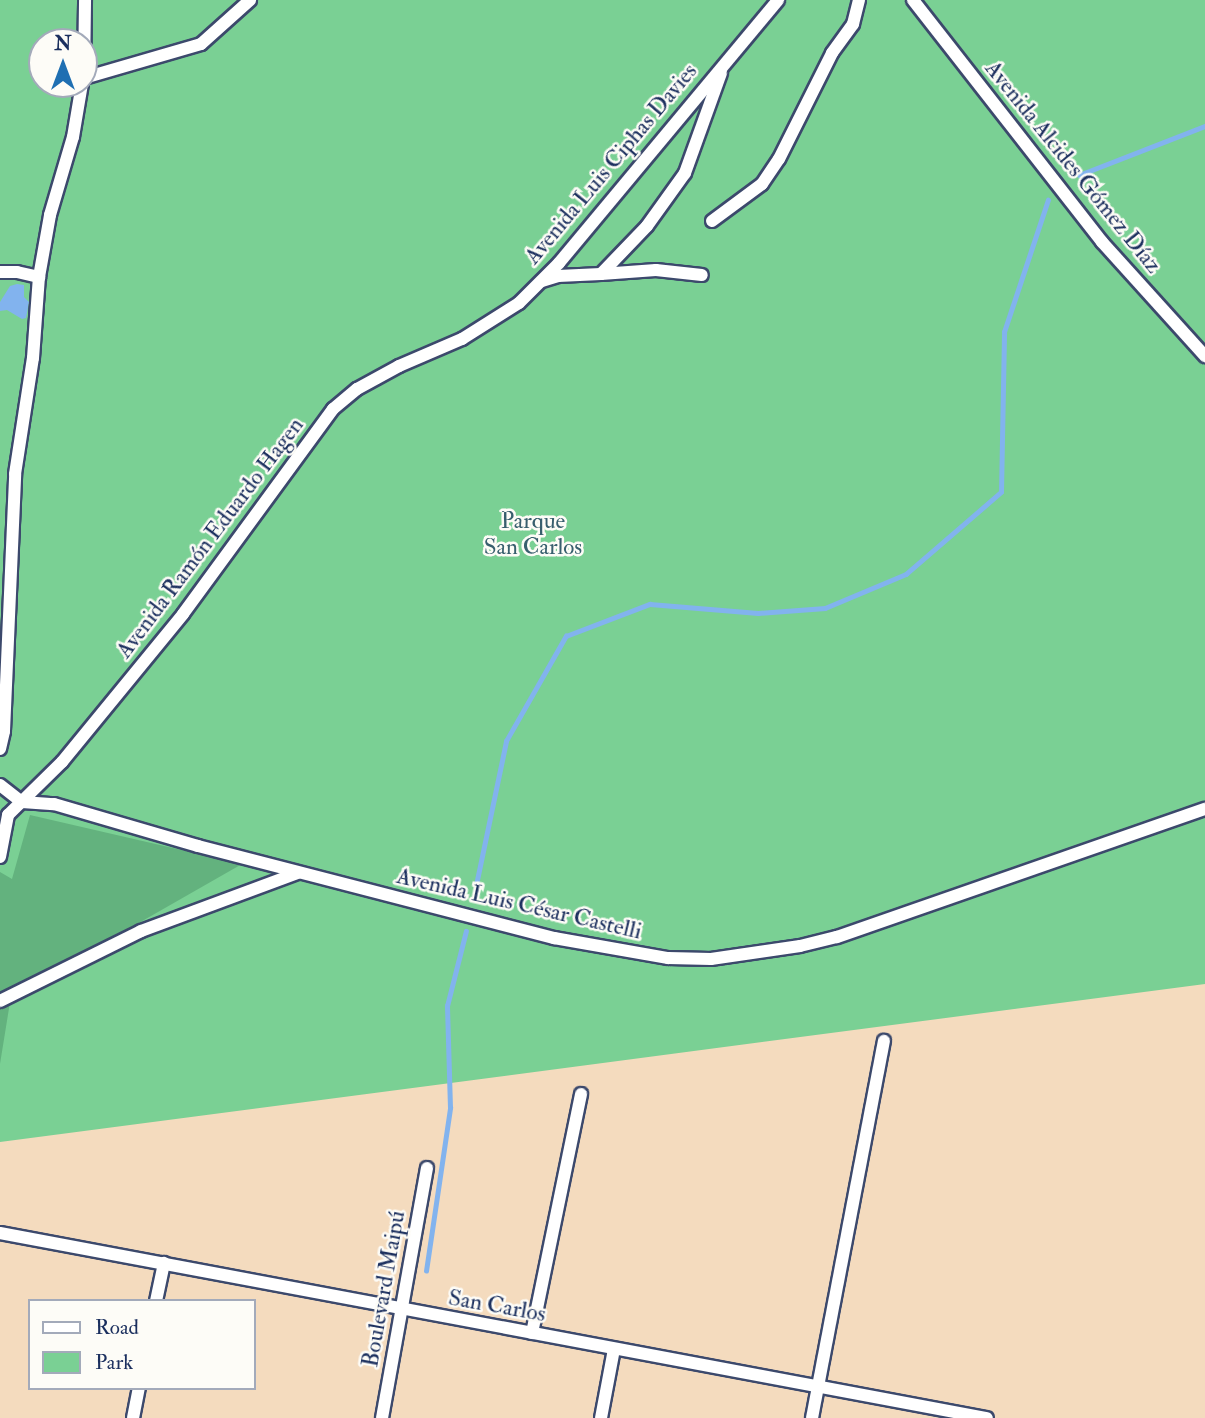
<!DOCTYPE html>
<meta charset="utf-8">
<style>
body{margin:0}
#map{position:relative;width:1205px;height:1418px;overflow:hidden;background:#f4dbbe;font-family:"IM FELL Double Pica",serif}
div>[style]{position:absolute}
.green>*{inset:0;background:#7ad094}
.forest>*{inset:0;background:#63b27e}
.water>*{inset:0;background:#82b3ee}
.stream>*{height:4.5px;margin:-2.25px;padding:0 2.25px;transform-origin:2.25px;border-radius:2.25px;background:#82b3ee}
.roads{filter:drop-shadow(2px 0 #3c496c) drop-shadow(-2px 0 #3c496c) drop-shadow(0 2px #3c496c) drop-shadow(0 -2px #3c496c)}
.street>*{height:12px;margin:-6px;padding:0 6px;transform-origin:6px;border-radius:6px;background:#fff}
span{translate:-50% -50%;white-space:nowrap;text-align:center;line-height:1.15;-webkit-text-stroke:5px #fdfcf7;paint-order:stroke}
.street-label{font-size:23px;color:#1b2f5e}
.park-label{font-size:23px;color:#385f6e}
.legend{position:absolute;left:28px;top:1299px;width:228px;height:91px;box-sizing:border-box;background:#fdfcf7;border:2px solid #a3aaba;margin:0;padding:9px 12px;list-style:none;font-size:21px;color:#1b2f5e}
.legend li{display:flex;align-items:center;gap:14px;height:35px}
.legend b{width:35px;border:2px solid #a3aaba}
.north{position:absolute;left:28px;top:28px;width:70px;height:70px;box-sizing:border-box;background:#fdfcf7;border:2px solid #a3aaba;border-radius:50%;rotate:0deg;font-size:19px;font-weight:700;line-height:28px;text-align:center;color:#1b2f5e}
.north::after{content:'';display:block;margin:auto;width:24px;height:32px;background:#1f6fb2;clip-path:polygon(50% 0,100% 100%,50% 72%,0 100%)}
</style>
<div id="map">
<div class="green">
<i style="clip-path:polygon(evenodd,0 0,1205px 0,1205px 984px,0 1142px,0 0,42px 42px,84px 42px,84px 84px,42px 84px,42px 42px)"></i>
</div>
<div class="forest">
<i style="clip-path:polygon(30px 815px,242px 864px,11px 996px,0 1064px,0 872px,12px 879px)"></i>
</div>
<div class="water">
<i style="clip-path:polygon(17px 284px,24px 285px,24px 297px,29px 302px,26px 318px,22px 319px,7px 310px,0 311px,0 302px,10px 286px)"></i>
</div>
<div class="stream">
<i style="left:1079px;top:175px;width:135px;rotate:-21.3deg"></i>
<i style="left:476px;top:885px;width:147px;rotate:-78.2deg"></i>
<i style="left:506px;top:741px;width:121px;rotate:-60.3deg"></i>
<i style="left:566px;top:636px;width:90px;rotate:-20.9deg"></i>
<i style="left:650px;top:604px;width:108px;rotate:4.8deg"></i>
<i style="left:758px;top:613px;width:67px;rotate:-4.3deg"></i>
<i style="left:825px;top:608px;width:88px;rotate:-22.8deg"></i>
<i style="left:906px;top:574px;width:125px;rotate:-40.8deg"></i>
<i style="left:1001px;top:492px;width:160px;rotate:-88.9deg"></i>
<i style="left:1004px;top:332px;width:139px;rotate:-71.6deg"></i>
<i style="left:426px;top:1271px;width:165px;rotate:-81.6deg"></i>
<i style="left:450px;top:1108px;width:102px;rotate:-91.7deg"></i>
<i style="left:447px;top:1006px;width:77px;rotate:-75.8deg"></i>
</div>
<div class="roads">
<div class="street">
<i style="left:913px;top:0;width:307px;rotate:52deg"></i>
<i style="left:1102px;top:242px;width:154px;rotate:47.9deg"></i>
<i style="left:84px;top:75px;width:75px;rotate:-89.2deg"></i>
<i style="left:84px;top:78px;width:122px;rotate:-16.2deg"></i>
<i style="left:201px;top:44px;width:66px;rotate:-41.9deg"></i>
<i style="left:712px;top:221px;width:62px;rotate:-36.5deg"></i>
<i style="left:762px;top:184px;width:30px;rotate:-56deg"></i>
<i style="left:779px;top:159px;width:119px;rotate:-63.4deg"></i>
<i style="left:832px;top:53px;width:36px;rotate:-54deg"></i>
<i style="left:853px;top:24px;width:25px;rotate:-76deg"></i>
<i style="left:0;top:272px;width:17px"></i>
<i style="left:17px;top:272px;width:23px;rotate:13deg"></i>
<i style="left:601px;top:274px;width:55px;rotate:-4.2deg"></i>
<i style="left:656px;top:270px;width:46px;rotate:6.2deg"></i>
<i style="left:542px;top:281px;width:17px;rotate:-17deg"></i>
<i style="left:558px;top:276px;width:43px;rotate:-2.7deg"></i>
<i style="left:601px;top:274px;width:66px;rotate:-46.2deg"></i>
<i style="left:647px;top:226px;width:65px;rotate:-54.4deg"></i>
<i style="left:685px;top:173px;width:106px;rotate:-70.2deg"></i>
<i style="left:0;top:749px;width:18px;rotate:-77deg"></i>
<i style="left:4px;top:731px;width:257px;rotate:-87.5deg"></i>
<i style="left:15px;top:474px;width:117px;rotate:-81.2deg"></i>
<i style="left:33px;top:358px;width:81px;rotate:-85.8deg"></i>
<i style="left:39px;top:277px;width:63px;rotate:-79.9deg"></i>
<i style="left:50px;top:215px;width:81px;rotate:-73.6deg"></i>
<i style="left:73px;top:137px;width:54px;rotate:-80.4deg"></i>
<i style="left:0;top:785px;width:28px;rotate:38deg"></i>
<i style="left:22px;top:802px;width:32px;rotate:4deg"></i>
<i style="left:54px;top:804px;width:150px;rotate:16.3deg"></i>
<i style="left:198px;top:846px;width:368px;rotate:14.5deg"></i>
<i style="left:554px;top:938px;width:116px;rotate:10deg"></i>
<i style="left:668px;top:958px;width:43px;rotate:1.3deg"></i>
<i style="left:711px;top:959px;width:90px;rotate:-8.3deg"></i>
<i style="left:800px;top:946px;width:38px;rotate:-14deg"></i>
<i style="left:837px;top:937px;width:390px;rotate:-19.2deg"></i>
<i style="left:0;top:857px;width:43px;rotate:-79.2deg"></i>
<i style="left:8px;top:815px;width:76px;rotate:-44.5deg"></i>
<i style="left:62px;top:762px;width:191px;rotate:-50.7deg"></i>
<i style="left:183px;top:614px;width:254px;rotate:-53.8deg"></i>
<i style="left:333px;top:409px;width:31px;rotate:-40deg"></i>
<i style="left:357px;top:389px;width:48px;rotate:-28.7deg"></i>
<i style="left:399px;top:366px;width:69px;rotate:-23.2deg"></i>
<i style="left:462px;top:339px;width:67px;rotate:-32.3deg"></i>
<i style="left:519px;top:303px;width:57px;rotate:-45deg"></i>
<i style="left:559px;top:263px;width:342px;rotate:-50.2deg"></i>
<i style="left:0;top:1001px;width:157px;rotate:-26.4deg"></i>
<i style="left:141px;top:931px;width:167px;rotate:-20.3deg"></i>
<i style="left:0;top:1233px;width:1004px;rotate:10.62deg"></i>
<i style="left:156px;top:1301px;width:39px;rotate:-78deg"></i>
<i style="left:532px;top:1333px;width:244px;rotate:-78.4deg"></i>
<i style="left:133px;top:1418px;width:31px;rotate:-79deg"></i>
<i style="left:382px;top:1418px;width:254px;rotate:-79.8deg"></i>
<i style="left:601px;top:1418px;width:70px;rotate:-79.3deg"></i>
<i style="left:812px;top:1418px;width:384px;rotate:-79.2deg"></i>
</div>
</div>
<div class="street-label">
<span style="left:611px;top:164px;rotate:-50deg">Avenida Luis Ciphas Davies</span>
<span style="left:1073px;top:167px;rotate:51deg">Avenida Alcides Gómez Díaz</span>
<span style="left:210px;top:538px;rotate:-53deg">Avenida Ramón Eduardo Hagen</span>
<span style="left:519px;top:904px;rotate:13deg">Avenida Luis César Castelli</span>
<span style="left:384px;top:1289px;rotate:-80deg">Boulevard Maipú</span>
<span style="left:497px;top:1306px;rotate:10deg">San Carlos</span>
</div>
<div class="park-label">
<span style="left:533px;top:534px">Parque<br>San Carlos</span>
</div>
<ul class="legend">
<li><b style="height:9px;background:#fff"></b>Road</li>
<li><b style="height:19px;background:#7ad094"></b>Park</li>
</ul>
<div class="north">N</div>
</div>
